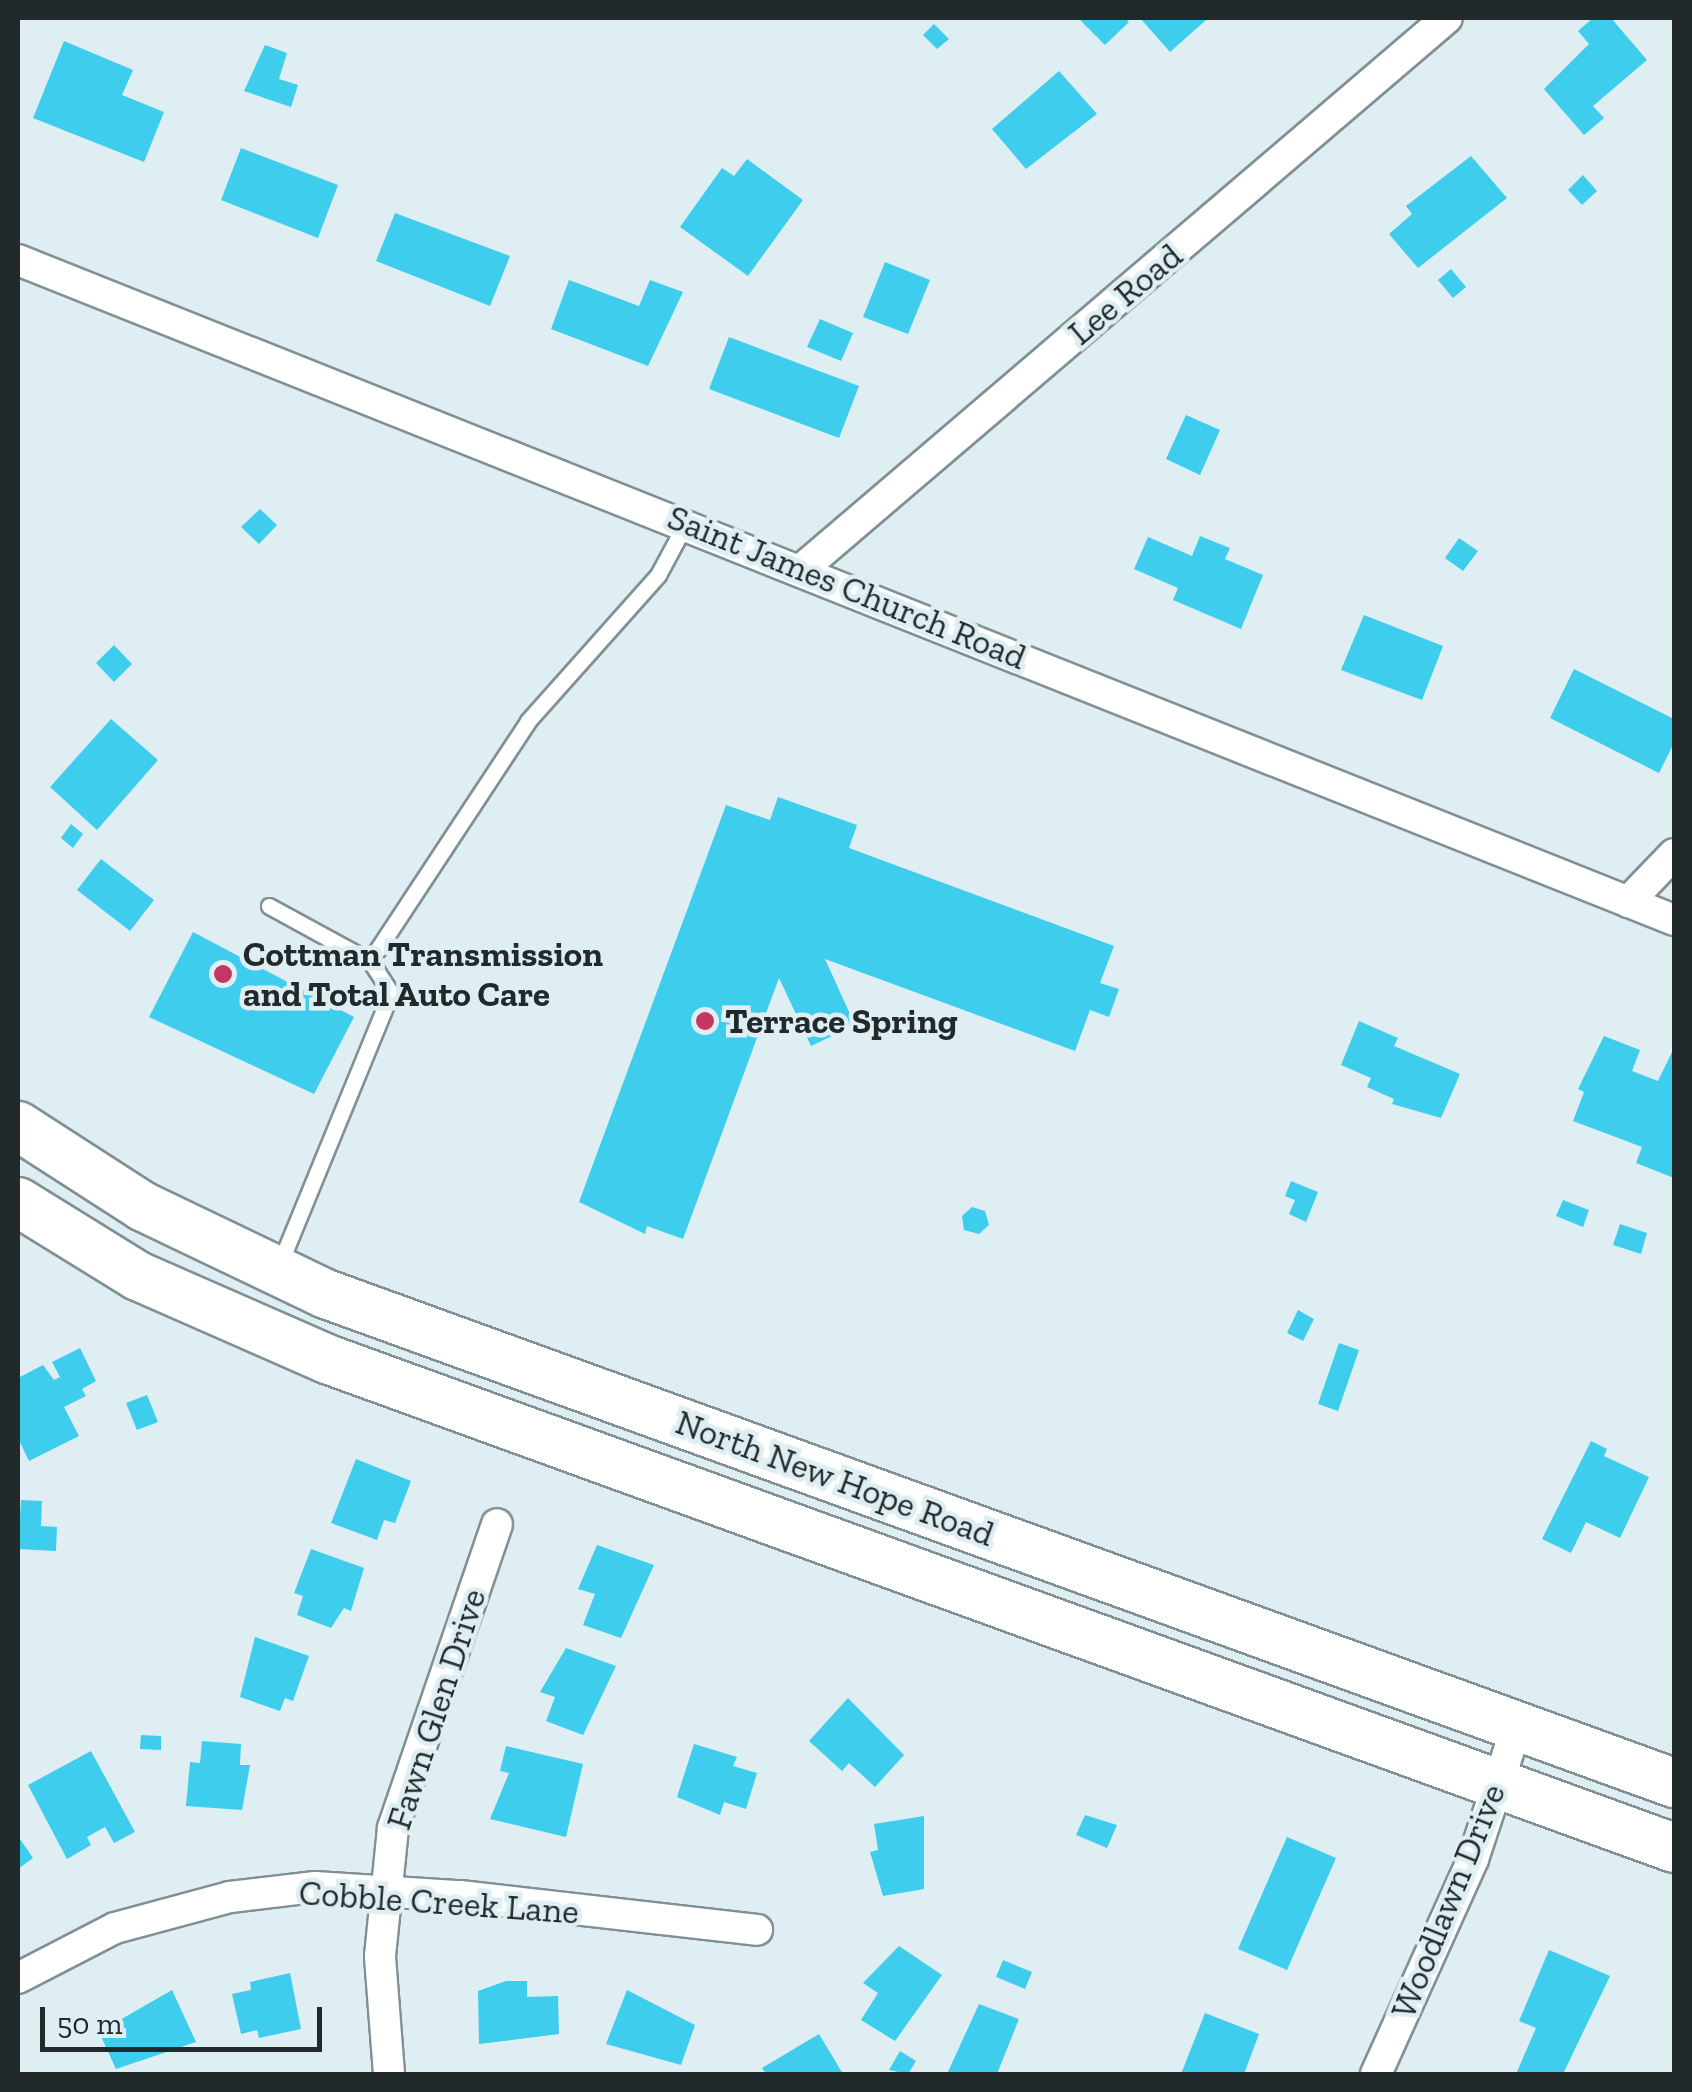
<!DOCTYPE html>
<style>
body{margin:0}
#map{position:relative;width:1692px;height:2092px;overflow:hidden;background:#deeef3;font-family:"Zilla Slab",serif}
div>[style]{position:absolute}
.building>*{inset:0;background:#3fcdee}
.roads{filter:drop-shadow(2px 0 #809094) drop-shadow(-2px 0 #809094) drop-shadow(0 2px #809094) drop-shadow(0 -2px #809094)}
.lane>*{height:15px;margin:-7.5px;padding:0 7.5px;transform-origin:7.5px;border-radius:7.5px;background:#fff}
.street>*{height:30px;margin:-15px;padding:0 15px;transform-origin:15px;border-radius:15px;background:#fff}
.primary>*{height:48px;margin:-24px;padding:0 24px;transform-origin:24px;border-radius:24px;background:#fff}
.dots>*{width:28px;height:28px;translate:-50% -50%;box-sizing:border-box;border:5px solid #deeef3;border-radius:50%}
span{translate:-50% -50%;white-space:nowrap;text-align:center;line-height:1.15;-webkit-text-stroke:9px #deeef3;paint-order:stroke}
.street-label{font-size:35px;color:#22292b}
.poi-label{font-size:35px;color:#22292b;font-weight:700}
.left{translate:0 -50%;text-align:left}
.frame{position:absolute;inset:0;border:20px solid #22292b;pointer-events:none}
.scale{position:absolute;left:40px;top:2007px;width:282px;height:45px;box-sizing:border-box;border:5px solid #22292b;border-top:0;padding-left:12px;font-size:30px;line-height:35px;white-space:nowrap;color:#22292b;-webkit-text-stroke:8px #deeef3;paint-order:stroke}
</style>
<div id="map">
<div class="building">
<i style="clip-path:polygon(1078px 18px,1125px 18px,1129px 22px,1105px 45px)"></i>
<i style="clip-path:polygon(1140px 18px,1203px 18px,1206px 20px,1170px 52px)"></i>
<i style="clip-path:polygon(1593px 18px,1611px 18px,1647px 60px,1593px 106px,1604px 118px,1584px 135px,1544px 89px,1589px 44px,1578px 31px)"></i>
<i style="clip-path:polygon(934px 24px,949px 39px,937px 49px,923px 35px)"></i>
<i style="clip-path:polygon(64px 41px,133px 70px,122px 95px,164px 112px,144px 162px,33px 118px)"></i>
<i style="clip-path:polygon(265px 45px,287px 53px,279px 79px,298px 85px,291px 107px,244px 91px)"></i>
<i style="clip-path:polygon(1059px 71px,1097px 114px,1026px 169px,992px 129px)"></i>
<i style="clip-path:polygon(241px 148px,338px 185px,318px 238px,221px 200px)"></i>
<i style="clip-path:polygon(1471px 156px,1507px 198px,1418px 268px,1389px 234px,1412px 214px,1406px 206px)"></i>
<i style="clip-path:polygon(747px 159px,803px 200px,748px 276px,680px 227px,722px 168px,734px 176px)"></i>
<i style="clip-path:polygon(1583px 175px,1597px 191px,1582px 205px,1568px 190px)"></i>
<i style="clip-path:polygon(395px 213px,510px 256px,490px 306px,376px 261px)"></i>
<i style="clip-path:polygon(885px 262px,930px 280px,908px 334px,863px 317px)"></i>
<i style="clip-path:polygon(1451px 269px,1466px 287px,1453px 298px,1438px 280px)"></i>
<i style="clip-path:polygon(569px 280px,639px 306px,650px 280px,683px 292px,648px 366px,551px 329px)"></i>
<i style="clip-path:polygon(820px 319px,853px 333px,841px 361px,807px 347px)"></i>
<i style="clip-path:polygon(729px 337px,859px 386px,839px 438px,709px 389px)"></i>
<i style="clip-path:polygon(1186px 415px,1220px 430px,1200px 475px,1166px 459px)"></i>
<i style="clip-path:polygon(260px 509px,277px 525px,259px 544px,241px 527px)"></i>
<i style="clip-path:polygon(1200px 536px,1230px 548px,1225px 559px,1263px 575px,1241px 629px,1173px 600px,1178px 588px,1134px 569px,1148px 537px,1192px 556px)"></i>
<i style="clip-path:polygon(1459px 538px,1478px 551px,1463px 571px,1445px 558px)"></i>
<i style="clip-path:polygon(1364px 615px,1443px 646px,1422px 700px,1341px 670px)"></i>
<i style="clip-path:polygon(114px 645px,132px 664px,114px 682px,96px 663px)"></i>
<i style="clip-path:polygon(1574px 669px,1674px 719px,1674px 743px,1659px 773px,1550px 718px)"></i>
<i style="clip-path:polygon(111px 719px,158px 760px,97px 830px,50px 787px)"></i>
<i style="clip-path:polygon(778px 797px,857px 825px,849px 848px,1114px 946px,1100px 983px,1119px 989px,1109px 1017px,1090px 1010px,1075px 1051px,825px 959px,855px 1025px,811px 1046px,779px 978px,683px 1239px,647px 1226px,645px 1234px,579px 1202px,726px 805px,770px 820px)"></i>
<i style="clip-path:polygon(71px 824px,83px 834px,73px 848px,61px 838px)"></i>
<i style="clip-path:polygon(101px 859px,154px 900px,130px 931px,77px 890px)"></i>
<i style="clip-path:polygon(193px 932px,354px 1017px,314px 1094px,149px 1017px)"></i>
<i style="clip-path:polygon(1359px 1021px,1398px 1038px,1394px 1046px,1460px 1074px,1441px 1118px,1392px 1104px,1394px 1099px,1367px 1087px,1371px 1078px,1341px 1065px)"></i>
<i style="clip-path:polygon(1604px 1036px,1640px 1050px,1632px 1071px,1658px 1081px,1674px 1048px,1674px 1178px,1636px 1163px,1642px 1147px,1573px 1121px,1584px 1092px,1578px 1089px)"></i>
<i style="clip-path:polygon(1291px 1181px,1318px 1192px,1306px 1222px,1289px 1214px,1295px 1200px,1285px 1196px)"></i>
<i style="clip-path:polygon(1563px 1200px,1589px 1210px,1583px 1227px,1556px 1216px)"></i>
<i style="clip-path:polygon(972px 1207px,985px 1211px,989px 1225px,979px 1234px,964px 1230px,962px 1216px)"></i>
<i style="clip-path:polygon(1620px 1224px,1647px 1233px,1641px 1254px,1613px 1245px)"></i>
<i style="clip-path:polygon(1298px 1310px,1314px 1319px,1303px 1341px,1287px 1333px)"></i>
<i style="clip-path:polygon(1339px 1343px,1359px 1350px,1338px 1411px,1318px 1404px)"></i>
<i style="clip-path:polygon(80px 1348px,96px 1381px,82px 1389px,86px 1396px,64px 1407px,79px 1436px,29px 1461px,18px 1438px,18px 1378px,43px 1365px,54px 1380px,60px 1377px,52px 1362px)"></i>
<i style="clip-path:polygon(147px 1395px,158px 1422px,137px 1430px,126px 1403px)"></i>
<i style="clip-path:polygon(1591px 1441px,1607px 1449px,1604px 1456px,1649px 1477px,1620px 1538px,1586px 1522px,1571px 1553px,1542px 1539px)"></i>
<i style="clip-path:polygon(356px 1459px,411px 1481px,395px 1523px,384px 1520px,377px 1540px,331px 1523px)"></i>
<i style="clip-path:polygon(21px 1500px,42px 1501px,41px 1526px,57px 1527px,56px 1551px,18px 1549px)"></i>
<i style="clip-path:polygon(597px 1545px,654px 1565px,621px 1638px,583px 1625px,595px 1594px,578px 1589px)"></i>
<i style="clip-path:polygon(311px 1549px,364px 1568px,351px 1611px,344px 1608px,331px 1628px,297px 1615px,303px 1596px,294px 1593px)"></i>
<i style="clip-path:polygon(255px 1637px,309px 1656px,293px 1701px,285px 1698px,280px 1711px,240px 1697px)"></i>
<i style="clip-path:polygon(566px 1648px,616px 1666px,583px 1735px,546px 1721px,555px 1697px,540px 1692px)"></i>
<i style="clip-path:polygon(848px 1698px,904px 1755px,875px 1787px,849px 1763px,842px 1771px,809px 1741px)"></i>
<i style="clip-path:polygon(141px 1735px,161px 1736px,161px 1750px,140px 1749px)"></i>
<i style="clip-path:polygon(202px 1741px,241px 1744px,240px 1765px,250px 1765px,242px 1810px,186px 1806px,190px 1762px,200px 1763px)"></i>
<i style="clip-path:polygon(694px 1744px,737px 1757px,733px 1766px,757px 1773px,746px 1809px,724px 1802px,720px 1815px,677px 1797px)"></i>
<i style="clip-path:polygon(506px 1746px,583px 1764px,566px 1837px,490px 1819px,509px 1773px,500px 1771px)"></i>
<i style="clip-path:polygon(91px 1751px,135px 1832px,114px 1843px,105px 1827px,87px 1837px,91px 1845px,67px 1859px,28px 1785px)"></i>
<i style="clip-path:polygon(1085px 1815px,1117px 1825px,1107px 1848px,1076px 1835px)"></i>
<i style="clip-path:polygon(924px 1816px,924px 1889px,883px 1896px,870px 1852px,878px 1850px,874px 1824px)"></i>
<i style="clip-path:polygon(18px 1836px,33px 1858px,18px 1869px)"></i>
<i style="clip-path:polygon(1287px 1837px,1336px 1858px,1287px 1970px,1238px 1949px)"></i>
<i style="clip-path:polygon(899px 1946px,942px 1975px,895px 2041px,861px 2020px,878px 1993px,863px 1983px)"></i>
<i style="clip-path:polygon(1549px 1950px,1610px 1976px,1563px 2074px,1516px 2074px,1536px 2028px,1519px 2021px)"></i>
<i style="clip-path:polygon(1003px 1960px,1032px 1972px,1025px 1989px,996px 1977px)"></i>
<i style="clip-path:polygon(290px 1973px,301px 2029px,259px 2038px,257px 2030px,241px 2034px,232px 1994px,251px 1990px,250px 1982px)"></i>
<i style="clip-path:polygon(506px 1981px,527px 1981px,527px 1997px,558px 1996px,559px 2034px,479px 2044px,478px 1991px)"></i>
<i style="clip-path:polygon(172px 1990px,196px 2042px,116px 2069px,99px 2032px)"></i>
<i style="clip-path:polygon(627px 1990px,695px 2025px,681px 2065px,606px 2044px)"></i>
<i style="clip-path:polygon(979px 2004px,1019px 2019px,997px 2074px,947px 2074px)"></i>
<i style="clip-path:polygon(1205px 2013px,1259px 2034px,1244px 2074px,1181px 2074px)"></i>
<i style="clip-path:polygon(819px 2034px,843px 2074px,766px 2074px,762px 2068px)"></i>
<i style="clip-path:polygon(900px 2051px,916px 2061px,908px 2074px,889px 2070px)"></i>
</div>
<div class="roads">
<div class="lane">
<i style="left:269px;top:906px;width:115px;rotate:28.6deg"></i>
<i style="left:370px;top:961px;width:287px;rotate:-56.6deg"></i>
<i style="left:528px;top:721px;width:195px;rotate:-48.3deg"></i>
<i style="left:658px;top:575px;width:59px;rotate:-61.7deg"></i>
<i style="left:278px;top:1268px;width:297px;rotate:-67.7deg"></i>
<i style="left:391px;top:993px;width:38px;rotate:-123deg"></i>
</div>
<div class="street">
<i style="left:18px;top:260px;width:1783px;rotate:21.73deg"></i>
<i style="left:802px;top:569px;width:848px;rotate:-40.51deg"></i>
<i style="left:1628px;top:902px;width:66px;rotate:-46.2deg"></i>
<i style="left:18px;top:1978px;width:109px;rotate:-27.3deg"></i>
<i style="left:115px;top:1928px;width:119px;rotate:-15.1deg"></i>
<i style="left:230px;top:1897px;width:86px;rotate:-6.7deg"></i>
<i style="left:315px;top:1887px;width:145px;rotate:3.6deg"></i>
<i style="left:460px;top:1896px;width:299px;rotate:6.5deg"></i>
<i style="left:389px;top:2074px;width:118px;rotate:-94.4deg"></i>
<i style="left:380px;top:1956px;width:129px;rotate:-84.2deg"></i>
<i style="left:393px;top:1828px;width:321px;rotate:-71.1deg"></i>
<i style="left:1376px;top:2074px;width:236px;rotate:-65.7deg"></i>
<i style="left:1473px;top:1859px;width:140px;rotate:-71.7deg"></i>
</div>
<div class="primary">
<i style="left:18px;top:1126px;width:148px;rotate:32.8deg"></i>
<i style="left:142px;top:1206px;width:204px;rotate:25.6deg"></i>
<i style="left:326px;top:1294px;width:1434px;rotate:19.94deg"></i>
<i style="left:18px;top:1202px;width:141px;rotate:31.7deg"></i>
<i style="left:138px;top:1276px;width:206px;rotate:23.7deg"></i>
<i style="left:327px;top:1359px;width:1433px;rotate:19.95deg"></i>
</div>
</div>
<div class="dots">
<i style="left:223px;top:974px;background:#c53763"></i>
<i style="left:705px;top:1021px;background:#c53763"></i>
</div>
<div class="street-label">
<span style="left:1125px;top:294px;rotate:-40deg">Lee Road</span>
<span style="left:847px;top:587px;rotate:22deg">Saint James Church Road</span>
<span style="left:835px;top:1478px;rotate:20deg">North New Hope Road</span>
<span style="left:436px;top:1709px;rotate:-72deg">Fawn Glen Drive</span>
<span style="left:1448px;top:1901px;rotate:-68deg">Woodlawn Drive</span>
<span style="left:439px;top:1902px;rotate:4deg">Cobble Creek Lane</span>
</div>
<div class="poi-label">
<span class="left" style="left:243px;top:974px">Cottman Transmission<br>and Total Auto Care</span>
<span class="left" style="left:725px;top:1021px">Terrace Spring</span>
</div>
<div class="frame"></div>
<div class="scale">50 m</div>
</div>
